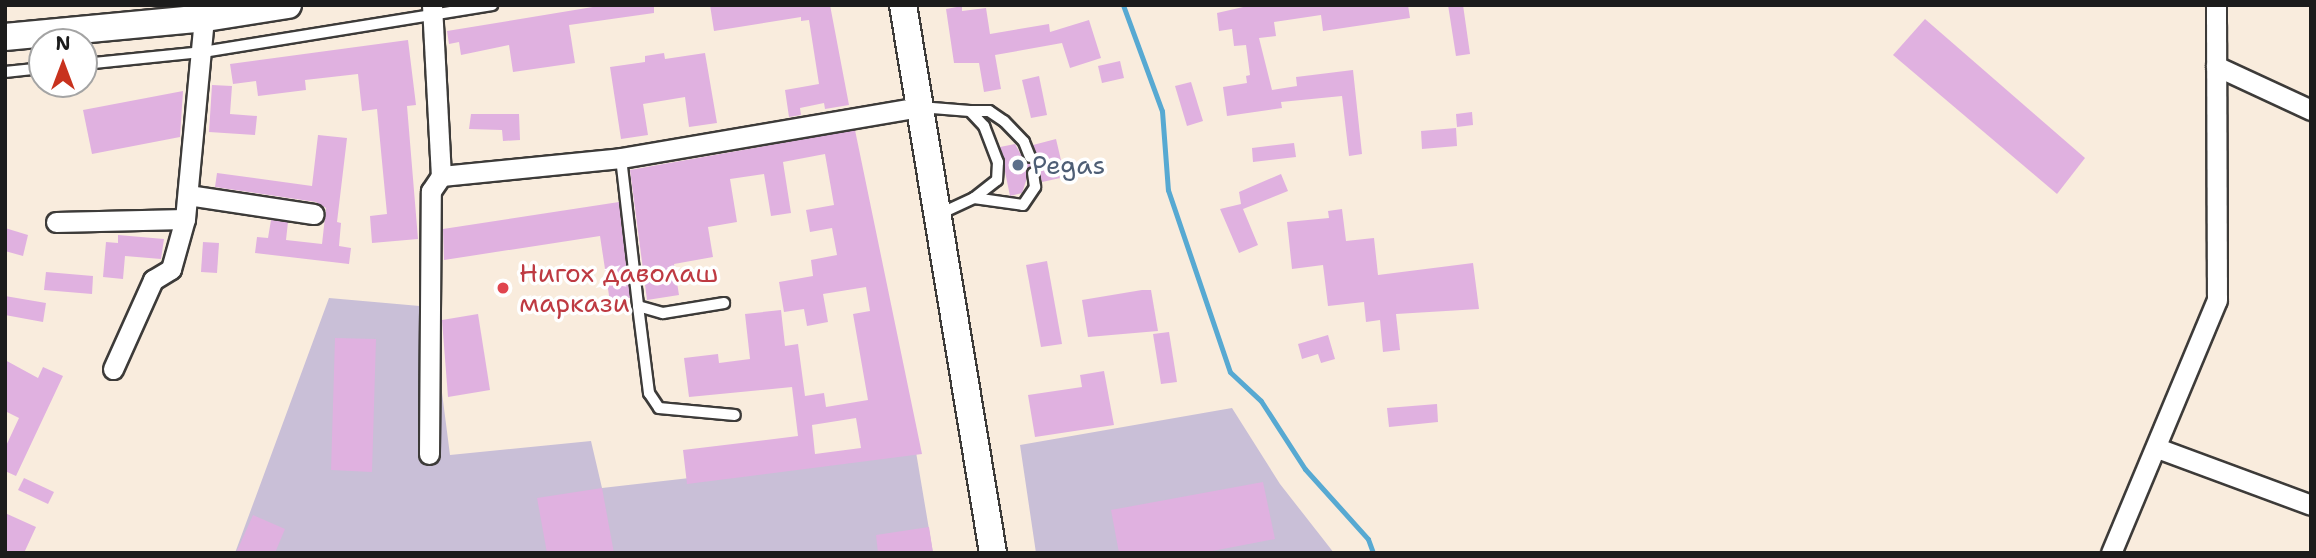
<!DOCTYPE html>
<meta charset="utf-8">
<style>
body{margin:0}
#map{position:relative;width:2316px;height:558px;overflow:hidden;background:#f9ecdd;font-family:"Shantell Sans",sans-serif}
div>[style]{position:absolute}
.industrial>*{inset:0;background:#c9bfd7}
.stream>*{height:5px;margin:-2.5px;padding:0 2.5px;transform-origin:2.5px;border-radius:2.5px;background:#57a9d2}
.building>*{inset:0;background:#e0b1e0}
.roads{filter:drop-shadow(2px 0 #3d3b39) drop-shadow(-2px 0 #3d3b39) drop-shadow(0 2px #3d3b39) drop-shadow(0 -2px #3d3b39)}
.service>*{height:10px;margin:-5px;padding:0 5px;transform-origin:5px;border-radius:5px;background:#fff}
.minor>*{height:19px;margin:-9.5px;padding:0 9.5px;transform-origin:9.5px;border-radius:9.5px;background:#fff}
.secondary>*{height:26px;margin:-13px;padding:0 13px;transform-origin:13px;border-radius:13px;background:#fff}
.dots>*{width:19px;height:19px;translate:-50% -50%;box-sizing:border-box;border:4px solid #fff;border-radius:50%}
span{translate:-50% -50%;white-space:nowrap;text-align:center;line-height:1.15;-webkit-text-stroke:7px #fff;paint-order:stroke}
.service-label{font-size:26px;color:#4e5e75}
.left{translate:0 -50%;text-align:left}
.health-label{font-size:26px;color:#be3a42}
.frame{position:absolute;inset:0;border:7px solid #1c1c1c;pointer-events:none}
.north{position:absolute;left:28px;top:28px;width:70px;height:70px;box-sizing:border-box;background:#fff;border:2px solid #a4a4a4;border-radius:50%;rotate:0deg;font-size:19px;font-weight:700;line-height:28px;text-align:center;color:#1c1c1c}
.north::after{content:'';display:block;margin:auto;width:24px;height:32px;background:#c8321e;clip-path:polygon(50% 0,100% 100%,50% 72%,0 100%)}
</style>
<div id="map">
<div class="industrial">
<i style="clip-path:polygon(329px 298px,431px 307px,450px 455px,591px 441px,602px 488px,916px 452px,933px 553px,235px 553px)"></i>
<i style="clip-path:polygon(1232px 408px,1280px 484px,1334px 553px,1036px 553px,1020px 445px)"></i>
</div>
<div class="stream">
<i style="left:1123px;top:5px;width:113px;rotate:69.8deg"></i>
<i style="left:1162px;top:111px;width:79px;rotate:85.7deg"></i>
<i style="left:1168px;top:190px;width:192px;rotate:71.2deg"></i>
<i style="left:1230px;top:372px;width:42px;rotate:43.1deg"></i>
<i style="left:1261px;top:401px;width:81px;rotate:57.1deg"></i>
<i style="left:1305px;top:469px;width:94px;rotate:48deg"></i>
<i style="left:1368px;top:539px;width:15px;rotate:70deg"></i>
</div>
<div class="building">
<i style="clip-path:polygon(605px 5px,654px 5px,654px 13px,569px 25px,575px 63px,513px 72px,509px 45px,461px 55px,459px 42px,449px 44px,447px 31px)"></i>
<i style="clip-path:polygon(710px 5px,830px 5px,849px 105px,825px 109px,824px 103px,800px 108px,801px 115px,789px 117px,785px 90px,819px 84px,809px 20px,801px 21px,801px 17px,714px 31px)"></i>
<i style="clip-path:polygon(1252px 5px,1408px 5px,1410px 18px,1323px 31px,1321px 15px,1274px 22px,1276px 36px,1259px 38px,1272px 90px,1297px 86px,1296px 77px,1353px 70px,1362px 154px,1349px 156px,1342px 96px,1281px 102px,1282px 108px,1227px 116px,1223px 87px,1247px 83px,1246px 76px,1250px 75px,1246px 45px,1234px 46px,1232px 29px,1219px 31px,1217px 13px)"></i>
<i style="clip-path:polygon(1448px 5px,1463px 5px,1470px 54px,1456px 56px)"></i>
<i style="clip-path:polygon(962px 6px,962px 11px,986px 8px,990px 34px,1049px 24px,1050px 32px,1089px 20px,1101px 58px,1070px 68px,1062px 43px,995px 55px,1001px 89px,984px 92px,979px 63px,954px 63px,946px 9px)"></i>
<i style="clip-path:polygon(1925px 19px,2085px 158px,2057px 194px,1893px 55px)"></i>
<i style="clip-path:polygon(408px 40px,416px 105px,407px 106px,418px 239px,372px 243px,370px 216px,387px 214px,377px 109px,362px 111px,358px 74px,305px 80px,306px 90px,258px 96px,256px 81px,233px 84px,230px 64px)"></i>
<i style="clip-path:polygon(664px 53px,665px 59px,705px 53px,717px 123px,689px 127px,685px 97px,643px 104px,648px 135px,621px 139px,610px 67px,645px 62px,645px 56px)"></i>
<i style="clip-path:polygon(1120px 61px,1124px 78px,1102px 83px,1098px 66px)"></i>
<i style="clip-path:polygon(1039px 76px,1047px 115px,1031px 118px,1022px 80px)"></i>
<i style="clip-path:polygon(1191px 82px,1203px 121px,1187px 126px,1175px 86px)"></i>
<i style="clip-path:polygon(212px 85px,232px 86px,230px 114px,257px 116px,255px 135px,209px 132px)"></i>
<i style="clip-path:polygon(183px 91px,180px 137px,92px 154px,83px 110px)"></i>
<i style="clip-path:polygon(1472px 112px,1473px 125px,1457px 127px,1456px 114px)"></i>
<i style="clip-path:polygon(471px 114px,519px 114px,520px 140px,503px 141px,502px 130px,469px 129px)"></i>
<i style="clip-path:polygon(1456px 128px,1457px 146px,1422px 149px,1421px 131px)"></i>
<i style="clip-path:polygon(evenodd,855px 130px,922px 454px,687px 484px,683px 450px,798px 436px,792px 387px,689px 397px,684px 358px,718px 354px,719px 363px,750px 359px,745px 314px,781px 310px,785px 346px,798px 344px,805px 396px,824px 393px,826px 407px,868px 400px,853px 314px,870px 311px,866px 287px,823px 294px,828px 322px,807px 326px,804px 309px,784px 312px,779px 282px,813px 276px,811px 260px,837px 255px,832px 228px,810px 232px,806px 210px,834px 205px,825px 154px,783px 162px,791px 213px,771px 216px,764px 174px,730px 179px,737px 222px,708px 227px,713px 257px,674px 264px,679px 295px,647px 300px,630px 170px,855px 130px,856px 418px,861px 448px,815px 454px,812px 425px,856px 418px)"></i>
<i style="clip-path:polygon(318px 135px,347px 138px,337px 222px,341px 223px,339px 246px,351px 248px,349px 264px,255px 253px,257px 237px,268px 238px,271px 220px,288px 222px,286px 240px,322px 244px,326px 208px,316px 202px,215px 187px,217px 173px,312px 186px)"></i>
<i style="clip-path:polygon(1056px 139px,1065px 177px,1042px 182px,1039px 169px,1031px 166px,1022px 193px,1010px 196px,1000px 147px,1015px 144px,1025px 162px,1032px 164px,1037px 157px,1033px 145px)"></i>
<i style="clip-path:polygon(1294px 143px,1296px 157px,1253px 162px,1252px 148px)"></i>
<i style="clip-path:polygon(1281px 174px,1288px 191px,1243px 209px,1258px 245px,1239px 253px,1220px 209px,1241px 204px,1239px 192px)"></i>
<i style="clip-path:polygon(619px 202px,630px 298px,610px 302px,600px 236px,444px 260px,443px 229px)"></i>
<i style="clip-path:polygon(1342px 209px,1346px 241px,1374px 238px,1378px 275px,1473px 263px,1479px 309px,1396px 314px,1400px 350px,1383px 352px,1380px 320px,1366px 322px,1364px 302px,1328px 306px,1323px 265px,1292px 269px,1287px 222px,1329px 218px,1328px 211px)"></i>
<i style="clip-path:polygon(5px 228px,28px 235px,23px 256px,5px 251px)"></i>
<i style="clip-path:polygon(118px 235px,164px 239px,161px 259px,125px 256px,123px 279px,103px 277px,106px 242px,118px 243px)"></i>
<i style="clip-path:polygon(203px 242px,219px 243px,217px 273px,201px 272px)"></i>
<i style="clip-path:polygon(1047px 261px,1062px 344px,1041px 347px,1026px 265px)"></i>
<i style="clip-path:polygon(46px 272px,93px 276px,92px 294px,44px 290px)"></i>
<i style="clip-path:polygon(1142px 290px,1151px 290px,1158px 331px,1088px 337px,1082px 300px)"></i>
<i style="clip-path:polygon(5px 296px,46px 303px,43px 322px,5px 315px)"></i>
<i style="clip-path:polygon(478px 314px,490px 390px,448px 397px,442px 320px)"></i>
<i style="clip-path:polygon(1169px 332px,1177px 382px,1161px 384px,1153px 334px)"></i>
<i style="clip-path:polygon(1328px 335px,1335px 359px,1321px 363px,1318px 354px,1302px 359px,1298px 344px)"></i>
<i style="clip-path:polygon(335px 338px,376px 339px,372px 472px,331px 470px)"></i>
<i style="clip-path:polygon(5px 360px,38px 378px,43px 367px,63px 376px,16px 476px,5px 471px,5px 448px,19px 418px,5px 411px)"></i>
<i style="clip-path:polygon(1104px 371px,1114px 425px,1035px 437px,1028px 395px,1082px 387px,1080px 375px)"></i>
<i style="clip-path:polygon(1437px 404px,1438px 422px,1389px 427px,1387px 408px)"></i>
<i style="clip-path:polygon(24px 478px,54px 492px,48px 504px,18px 490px)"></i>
<i style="clip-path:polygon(1263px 482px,1275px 539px,1202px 553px,1119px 553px,1111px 510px)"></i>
<i style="clip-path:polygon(602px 488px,614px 553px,547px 553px,537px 498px)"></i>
<i style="clip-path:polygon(5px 513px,36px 527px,24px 553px,5px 553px)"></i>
<i style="clip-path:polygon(253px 515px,285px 529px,275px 553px,236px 553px)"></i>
<i style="clip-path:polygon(929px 527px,933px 553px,878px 553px,876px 535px)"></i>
</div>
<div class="roads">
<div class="service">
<i style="left:84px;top:64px;width:120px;rotate:-5.8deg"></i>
<i style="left:203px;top:52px;width:293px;rotate:-9.2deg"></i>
<i style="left:5px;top:72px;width:37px;rotate:-6deg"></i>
<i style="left:920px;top:107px;width:50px;rotate:4.6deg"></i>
<i style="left:970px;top:111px;width:21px;rotate:47deg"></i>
<i style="left:984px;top:126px;width:39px;rotate:69deg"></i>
<i style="left:998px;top:162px;width:18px;rotate:93deg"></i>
<i style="left:997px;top:180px;width:29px;rotate:142deg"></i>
<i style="left:974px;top:198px;width:38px;rotate:155deg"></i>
<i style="left:970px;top:111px;width:19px"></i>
<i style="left:989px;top:111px;width:18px;rotate:34deg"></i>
<i style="left:1004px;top:121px;width:29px;rotate:46deg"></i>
<i style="left:1024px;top:142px;width:16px;rotate:68deg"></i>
<i style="left:621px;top:158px;width:149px;rotate:83.4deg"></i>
<i style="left:638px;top:306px;width:26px;rotate:16deg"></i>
<i style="left:663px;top:313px;width:62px;rotate:-9.3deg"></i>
<i style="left:974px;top:198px;width:49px;rotate:8.1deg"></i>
<i style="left:1023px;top:205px;width:22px;rotate:-56deg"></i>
<i style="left:1035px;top:187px;width:14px;rotate:-98deg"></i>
<i style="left:638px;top:306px;width:88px;rotate:82.8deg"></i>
<i style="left:649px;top:393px;width:18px;rotate:56deg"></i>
<i style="left:659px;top:408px;width:76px;rotate:5.3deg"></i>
</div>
<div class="minor">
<i style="left:432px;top:5px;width:171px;rotate:87deg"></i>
<i style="left:441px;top:176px;width:181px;rotate:-5.7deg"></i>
<i style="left:621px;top:158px;width:303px;rotate:-9.7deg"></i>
<i style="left:2216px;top:66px;width:105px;rotate:24.9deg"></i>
<i style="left:188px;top:195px;width:127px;rotate:8.6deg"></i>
<i style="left:56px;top:222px;width:129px;rotate:-1.3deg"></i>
<i style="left:113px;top:369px;width:98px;rotate:-65.8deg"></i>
<i style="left:153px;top:280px;width:21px;rotate:-31deg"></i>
<i style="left:171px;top:269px;width:52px;rotate:-74.4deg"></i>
<i style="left:185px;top:219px;width:214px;rotate:-84.6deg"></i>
<i style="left:2157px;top:448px;width:164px;rotate:20.3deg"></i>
<i style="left:429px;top:454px;width:263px;rotate:-89.6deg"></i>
<i style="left:431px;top:191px;width:18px;rotate:-56deg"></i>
<i style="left:2111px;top:553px;width:274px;rotate:-67.3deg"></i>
<i style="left:2217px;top:300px;width:295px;rotate:-90.2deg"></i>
</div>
<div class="secondary">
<i style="left:903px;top:5px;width:555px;rotate:80.67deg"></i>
<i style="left:5px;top:37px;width:202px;rotate:-5.4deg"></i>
<i style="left:206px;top:18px;width:83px;rotate:-9deg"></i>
</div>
</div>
<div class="dots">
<i style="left:1018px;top:165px;background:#5c6f8a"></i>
<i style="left:503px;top:288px;background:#e0444e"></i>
</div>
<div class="service-label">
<span class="left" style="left:1032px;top:165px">Pegas</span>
</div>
<div class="health-label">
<span class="left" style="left:519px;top:288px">Нигох даволаш<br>маркази</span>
</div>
<div class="frame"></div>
<div class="north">N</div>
</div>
